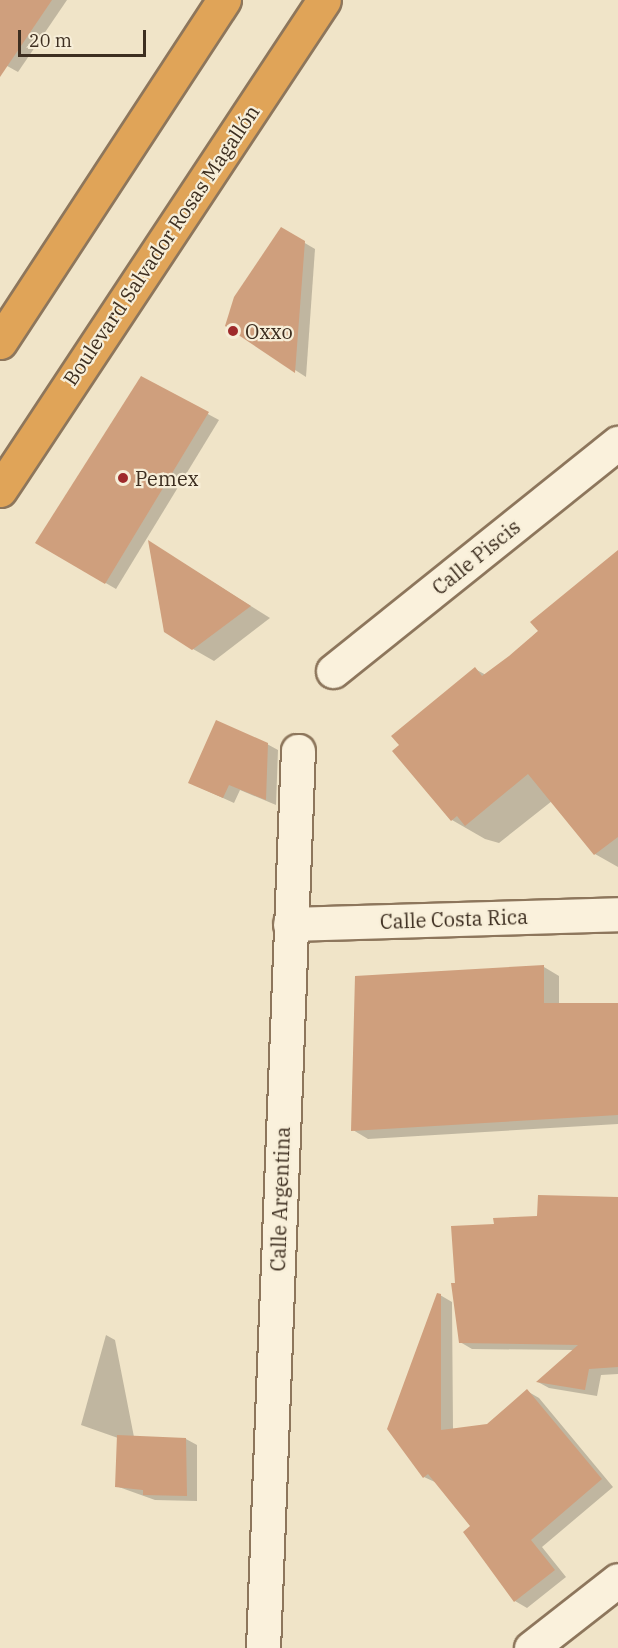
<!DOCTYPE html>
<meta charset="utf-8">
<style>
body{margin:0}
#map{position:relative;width:618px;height:1648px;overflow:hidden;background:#f0e4c8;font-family:"IBM Plex Serif",serif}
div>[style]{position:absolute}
.shadow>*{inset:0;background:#0003}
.building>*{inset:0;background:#cf9f7d}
.roads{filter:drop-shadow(2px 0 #8d765c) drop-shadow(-2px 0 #8d765c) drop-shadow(0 2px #8d765c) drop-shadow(0 -2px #8d765c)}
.street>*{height:33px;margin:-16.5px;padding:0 16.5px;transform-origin:16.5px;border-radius:16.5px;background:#faf1dc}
.secondary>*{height:33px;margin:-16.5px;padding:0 16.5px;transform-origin:16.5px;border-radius:16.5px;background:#faf1dc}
.highway>*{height:33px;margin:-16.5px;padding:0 16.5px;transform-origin:16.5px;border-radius:16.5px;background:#e0a458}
.dots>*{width:16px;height:16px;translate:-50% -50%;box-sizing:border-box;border:3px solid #f7eed8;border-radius:50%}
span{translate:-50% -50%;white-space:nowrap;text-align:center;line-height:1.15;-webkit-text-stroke:4.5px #f7eed8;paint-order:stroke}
.street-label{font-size:20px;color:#3d2e20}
.poi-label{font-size:20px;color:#3d2e20}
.left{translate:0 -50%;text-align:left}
.scale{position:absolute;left:18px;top:30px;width:128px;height:27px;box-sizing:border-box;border:3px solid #3d2e20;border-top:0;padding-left:8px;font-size:18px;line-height:21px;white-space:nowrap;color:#3d2e20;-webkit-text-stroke:4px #f7eed8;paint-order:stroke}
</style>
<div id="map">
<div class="shadow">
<i style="clip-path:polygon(0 0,67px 0,18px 72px,0 62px)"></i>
<i style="clip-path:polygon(281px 229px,315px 249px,306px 377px,227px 326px)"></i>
<i style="clip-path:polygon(141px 378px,219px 420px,116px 589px,37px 543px)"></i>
<i style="clip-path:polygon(168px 554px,270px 618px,214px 661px,193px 649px)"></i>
<i style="clip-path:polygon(618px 558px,618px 867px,595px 854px,552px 801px,499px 843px,485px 839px,452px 820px,406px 766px,475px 669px,486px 675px,510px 657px)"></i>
<i style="clip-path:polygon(267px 744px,278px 750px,276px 805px,240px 790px,234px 803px,190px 783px)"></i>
<i style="clip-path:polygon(544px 967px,559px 976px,559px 1005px,618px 1005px,618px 1124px,368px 1139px,353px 1130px)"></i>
<i style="clip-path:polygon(618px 1227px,618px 1374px,601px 1375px,597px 1396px,549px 1388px,538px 1382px,573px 1350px,472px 1349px,460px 1342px)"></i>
<i style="clip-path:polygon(440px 1295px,452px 1302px,453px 1430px,488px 1426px,527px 1391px,539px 1398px,613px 1487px,542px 1547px,566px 1577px,527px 1608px,515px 1601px,472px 1526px,437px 1483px,424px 1477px)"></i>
<i style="clip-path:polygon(106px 1335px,115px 1340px,134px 1437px,186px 1439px,197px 1445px,197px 1501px,155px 1500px,116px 1486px,118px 1438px,81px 1425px)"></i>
</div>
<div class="building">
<i style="clip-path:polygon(0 0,52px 0,0 77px)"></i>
<i style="clip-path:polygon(281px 227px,305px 241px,295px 373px,225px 326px,234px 297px)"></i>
<i style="clip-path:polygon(141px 376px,209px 412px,105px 584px,35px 543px)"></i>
<i style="clip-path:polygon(148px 540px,251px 606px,192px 650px,164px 632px)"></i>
<i style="clip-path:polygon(618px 550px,618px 837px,594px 855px,528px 774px,465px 826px,457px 816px,451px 821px,392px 751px,399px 745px,391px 736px,475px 667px,482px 676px,509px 656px,538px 631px,530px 622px)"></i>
<i style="clip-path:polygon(216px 720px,268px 743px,266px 800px,229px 785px,223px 798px,188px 783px)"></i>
<i style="clip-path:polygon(544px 965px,544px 1003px,618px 1003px,618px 1115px,351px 1131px,355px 976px)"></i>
<i style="clip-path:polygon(538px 1195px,618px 1197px,618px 1367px,589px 1369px,585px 1390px,536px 1382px,578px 1345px,459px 1343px,451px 1283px,455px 1283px,451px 1226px,494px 1224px,493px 1218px,537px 1216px)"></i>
<i style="clip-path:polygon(437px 1293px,441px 1294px,441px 1430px,487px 1424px,527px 1389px,602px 1479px,531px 1540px,555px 1570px,514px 1602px,463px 1532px,470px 1526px,428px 1474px,423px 1478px,387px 1429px)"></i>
<i style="clip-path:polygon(117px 1435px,186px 1438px,187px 1496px,143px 1495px,143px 1490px,115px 1487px)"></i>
</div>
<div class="roads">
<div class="street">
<i style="left:333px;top:671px;width:365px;rotate:-38.7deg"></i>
<i style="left:290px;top:924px;width:328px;rotate:-1.7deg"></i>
<i style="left:263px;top:1648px;width:898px;rotate:-87.77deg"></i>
</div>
<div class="secondary">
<i style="left:531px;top:1648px;width:110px;rotate:-38deg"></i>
</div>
<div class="highway">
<i style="left:0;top:342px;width:409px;rotate:-56.8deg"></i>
<i style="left:0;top:490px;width:587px;rotate:-56.53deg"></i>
</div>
</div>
<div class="dots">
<i style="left:233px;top:331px;background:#9e2a2b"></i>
<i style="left:123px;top:478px;background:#9e2a2b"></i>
</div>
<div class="street-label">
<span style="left:161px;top:245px;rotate:-56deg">Boulevard Salvador Rosas Magallón</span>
<span style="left:476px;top:557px;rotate:-39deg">Calle Piscis</span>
<span style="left:454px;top:919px;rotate:-2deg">Calle Costa Rica</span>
<span style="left:280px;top:1199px;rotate:-88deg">Calle Argentina</span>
</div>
<div class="poi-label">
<span class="left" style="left:245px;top:331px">Oxxo</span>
<span class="left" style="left:135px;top:478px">Pemex</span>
</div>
<div class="scale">20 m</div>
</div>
